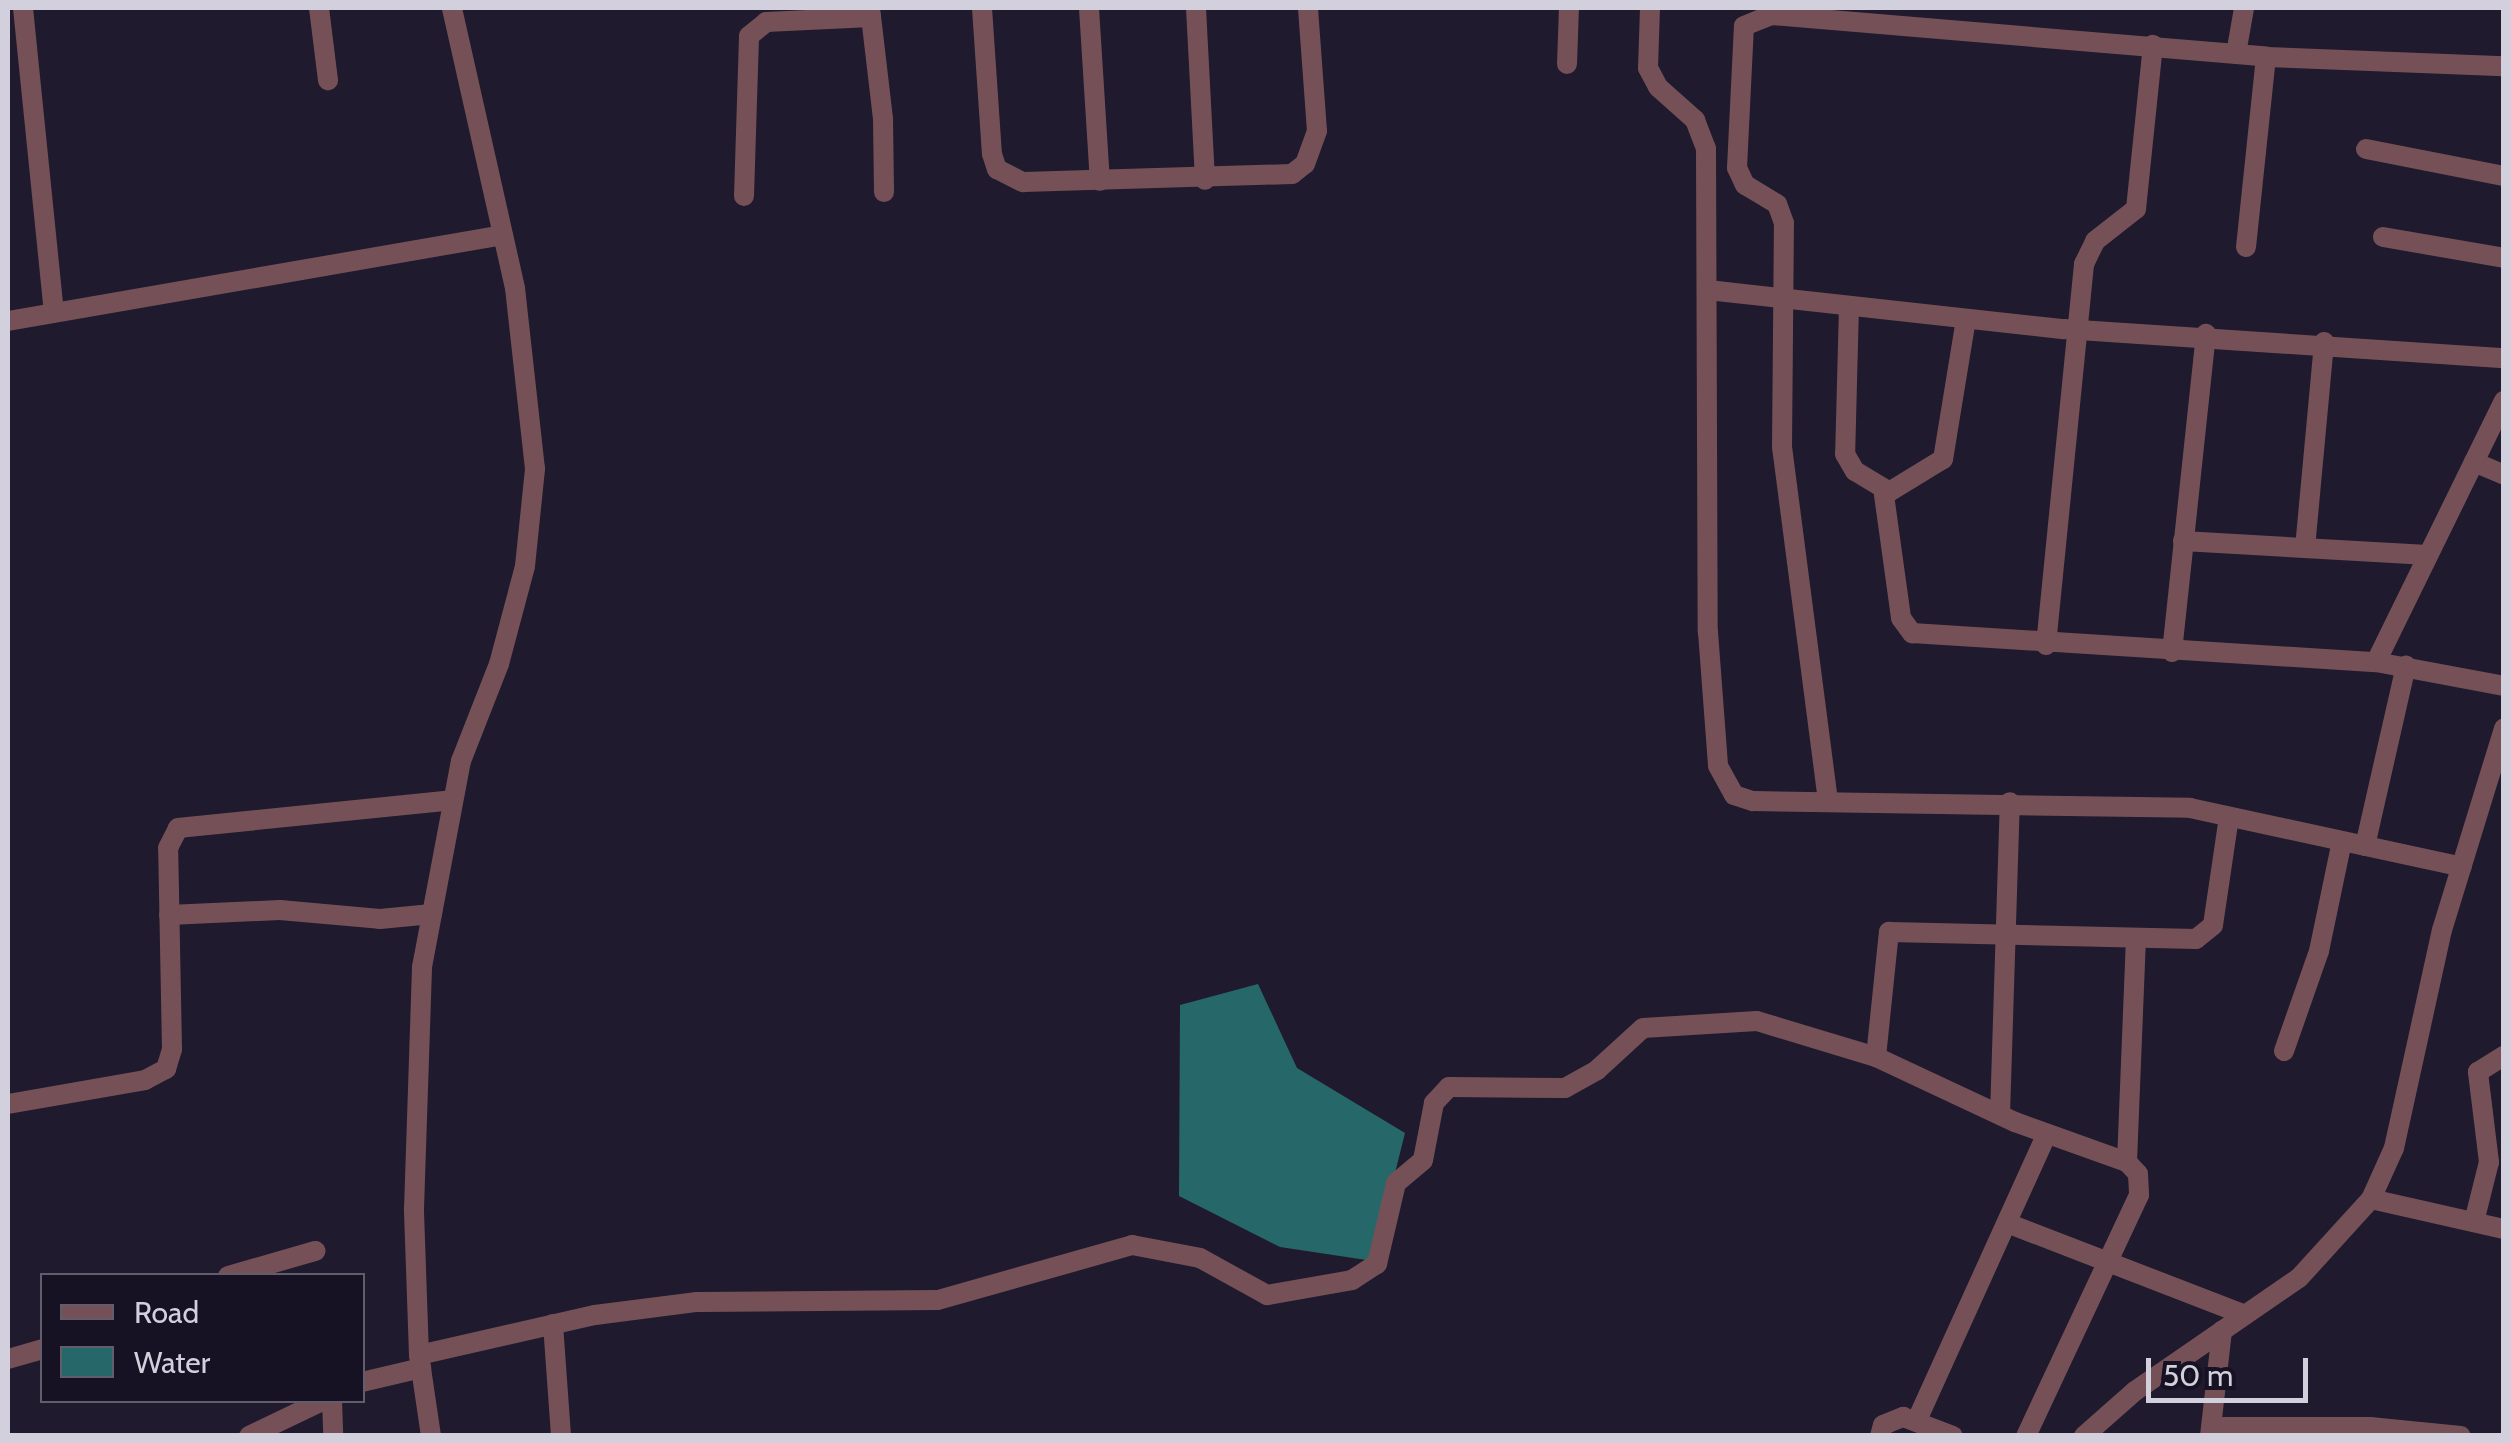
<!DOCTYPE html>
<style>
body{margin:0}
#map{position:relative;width:2511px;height:1443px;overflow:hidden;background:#1f1a2d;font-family:Cabin,sans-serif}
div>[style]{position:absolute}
.water>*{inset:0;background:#266869}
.minor>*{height:20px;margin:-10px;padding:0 10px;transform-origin:10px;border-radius:10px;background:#755157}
span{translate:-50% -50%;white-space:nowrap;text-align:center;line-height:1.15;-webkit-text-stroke:10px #161123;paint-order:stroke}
.frame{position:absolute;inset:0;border:10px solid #d2d0dc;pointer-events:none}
.legend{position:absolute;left:40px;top:1273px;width:325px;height:130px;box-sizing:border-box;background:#161123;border:2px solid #615d6d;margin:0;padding:12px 18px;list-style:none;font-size:30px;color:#d2d0dc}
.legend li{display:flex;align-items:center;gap:20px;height:50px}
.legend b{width:50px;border:2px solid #615d6d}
.scale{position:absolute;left:2146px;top:1358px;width:162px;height:45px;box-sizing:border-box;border:5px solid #d2d0dc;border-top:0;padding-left:12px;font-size:30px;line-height:35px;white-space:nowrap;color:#d2d0dc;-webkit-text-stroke:8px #161123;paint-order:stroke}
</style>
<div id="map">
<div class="water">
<i style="clip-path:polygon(1258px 984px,1297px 1068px,1405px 1133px,1373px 1261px,1280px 1247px,1179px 1196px,1180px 1005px)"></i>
</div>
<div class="minor">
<i style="left:23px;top:8px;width:306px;rotate:84.2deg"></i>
<i style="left:319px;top:8px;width:73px;rotate:82.9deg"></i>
<i style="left:870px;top:8px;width:112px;rotate:83.3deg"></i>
<i style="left:883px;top:119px;width:73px;rotate:89.2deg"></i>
<i style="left:982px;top:8px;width:146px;rotate:86.1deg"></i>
<i style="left:992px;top:154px;width:16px;rotate:72deg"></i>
<i style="left:997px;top:169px;width:29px;rotate:27deg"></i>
<i style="left:1023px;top:182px;width:269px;rotate:-1.7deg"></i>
<i style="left:1292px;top:174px;width:16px;rotate:-38deg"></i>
<i style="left:1305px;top:164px;width:35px;rotate:-70deg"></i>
<i style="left:1317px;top:131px;width:123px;rotate:-94.2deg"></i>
<i style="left:1089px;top:8px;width:173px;rotate:86.4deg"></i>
<i style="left:1196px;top:8px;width:172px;rotate:87deg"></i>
<i style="left:1650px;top:8px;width:60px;rotate:91.9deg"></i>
<i style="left:1648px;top:68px;width:21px;rotate:62deg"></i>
<i style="left:1658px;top:87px;width:50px;rotate:41.7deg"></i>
<i style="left:1695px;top:120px;width:30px;rotate:69deg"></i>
<i style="left:1706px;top:148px;width:484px;rotate:89.8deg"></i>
<i style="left:1708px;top:632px;width:134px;rotate:85.7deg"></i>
<i style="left:1718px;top:766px;width:33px;rotate:61deg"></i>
<i style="left:1734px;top:795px;width:20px;rotate:18deg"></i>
<i style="left:1753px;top:801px;width:437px;rotate:0.9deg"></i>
<i style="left:2190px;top:808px;width:278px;rotate:12.2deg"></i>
<i style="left:2236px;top:54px;width:47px;rotate:-80.1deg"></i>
<i style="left:1567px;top:64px;width:56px;rotate:-88deg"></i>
<i style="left:2366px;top:149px;width:141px;rotate:11.1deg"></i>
<i style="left:744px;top:196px;width:160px;rotate:-88.2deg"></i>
<i style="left:749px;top:36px;width:22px;rotate:-39deg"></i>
<i style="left:766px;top:22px;width:105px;rotate:-2.7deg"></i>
<i style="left:2383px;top:237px;width:123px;rotate:9.8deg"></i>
<i style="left:2246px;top:247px;width:191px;rotate:-84deg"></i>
<i style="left:1708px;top:290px;width:358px;rotate:6.3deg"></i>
<i style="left:2064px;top:329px;width:441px;rotate:3.8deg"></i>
<i style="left:1849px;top:306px;width:148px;rotate:91.5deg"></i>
<i style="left:1845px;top:454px;width:20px;rotate:60deg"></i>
<i style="left:1855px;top:471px;width:37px;rotate:31deg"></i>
<i style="left:1966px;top:319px;width:142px;rotate:99.3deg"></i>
<i style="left:1943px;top:459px;width:69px;rotate:148.6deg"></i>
<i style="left:1884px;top:495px;width:124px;rotate:82.1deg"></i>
<i style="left:1901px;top:618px;width:19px;rotate:54deg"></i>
<i style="left:1912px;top:633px;width:465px;rotate:3.6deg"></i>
<i style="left:2376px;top:662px;width:130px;rotate:10.6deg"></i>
<i style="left:8px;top:321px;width:502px;rotate:-9.86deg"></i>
<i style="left:2474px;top:462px;width:33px;rotate:23deg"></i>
<i style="left:2183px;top:541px;width:245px;rotate:3.3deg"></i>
<i style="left:2305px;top:548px;width:207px;rotate:-84.7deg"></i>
<i style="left:2046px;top:645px;width:383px;rotate:-84.3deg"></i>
<i style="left:2084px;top:264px;width:25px;rotate:-64deg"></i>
<i style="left:2095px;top:241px;width:52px;rotate:-38deg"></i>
<i style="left:2136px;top:209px;width:165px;rotate:-84.1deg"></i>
<i style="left:2172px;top:652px;width:320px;rotate:-83.9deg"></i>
<i style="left:2376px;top:662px;width:291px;rotate:-63.9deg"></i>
<i style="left:1828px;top:801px;width:357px;rotate:-97.4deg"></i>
<i style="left:1782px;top:447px;width:224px;rotate:-89.5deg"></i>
<i style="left:1784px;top:223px;width:20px;rotate:-110deg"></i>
<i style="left:1777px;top:204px;width:37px;rotate:-149deg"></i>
<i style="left:1745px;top:185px;width:19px;rotate:-115deg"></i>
<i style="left:1737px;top:168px;width:142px;rotate:-87.2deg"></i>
<i style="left:1744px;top:26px;width:29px;rotate:-22deg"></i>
<i style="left:1771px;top:15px;width:497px;rotate:4.8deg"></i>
<i style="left:2266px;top:57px;width:238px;rotate:2.2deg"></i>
<i style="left:2365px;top:846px;width:185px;rotate:-77.2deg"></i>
<i style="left:169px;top:915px;width:111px;rotate:-2.6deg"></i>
<i style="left:280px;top:910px;width:100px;rotate:5.1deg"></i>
<i style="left:380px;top:919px;width:52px;rotate:-5.5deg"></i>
<i style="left:2284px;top:1051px;width:106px;rotate:-70.7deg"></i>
<i style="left:2319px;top:951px;width:112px;rotate:-78.2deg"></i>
<i style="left:1876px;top:1057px;width:126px;rotate:-84.1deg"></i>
<i style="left:1889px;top:932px;width:307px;rotate:1.3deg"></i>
<i style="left:2196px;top:939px;width:22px;rotate:-39deg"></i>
<i style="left:2213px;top:925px;width:109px;rotate:-81.6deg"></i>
<i style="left:8px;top:1104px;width:139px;rotate:-9.9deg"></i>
<i style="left:145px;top:1080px;width:24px;rotate:-28deg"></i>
<i style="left:166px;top:1069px;width:21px;rotate:-73deg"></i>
<i style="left:172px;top:1049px;width:201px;rotate:-91.1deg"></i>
<i style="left:168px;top:848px;width:22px;rotate:-63deg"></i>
<i style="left:178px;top:828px;width:275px;rotate:-5.8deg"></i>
<i style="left:2000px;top:1115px;width:313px;rotate:-88.2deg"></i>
<i style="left:2127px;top:1162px;width:224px;rotate:-87.7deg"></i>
<i style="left:2371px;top:1199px;width:136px;rotate:12.7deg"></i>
<i style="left:2474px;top:1222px;width:62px;rotate:-76deg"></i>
<i style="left:2489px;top:1162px;width:91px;rotate:-97deg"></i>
<i style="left:2478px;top:1072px;width:31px;rotate:-32deg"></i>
<i style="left:2007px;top:1223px;width:255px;rotate:21.1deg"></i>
<i style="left:228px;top:1276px;width:91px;rotate:-16deg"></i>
<i style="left:553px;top:1324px;width:112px;rotate:85.9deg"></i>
<i style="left:419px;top:1355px;width:180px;rotate:-12.8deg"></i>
<i style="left:595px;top:1315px;width:103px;rotate:-7.3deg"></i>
<i style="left:697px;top:1302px;width:241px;rotate:-0.5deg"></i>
<i style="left:938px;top:1300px;width:202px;rotate:-15.8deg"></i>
<i style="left:1132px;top:1245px;width:69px;rotate:10.8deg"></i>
<i style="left:1200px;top:1258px;width:77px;rotate:28.9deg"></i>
<i style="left:1267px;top:1295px;width:86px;rotate:-10deg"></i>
<i style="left:1352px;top:1280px;width:30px;rotate:-33deg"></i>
<i style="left:1377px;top:1264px;width:83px;rotate:-76.8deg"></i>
<i style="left:1396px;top:1183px;width:35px;rotate:-40deg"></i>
<i style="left:1423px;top:1160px;width:58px;rotate:-79.1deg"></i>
<i style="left:1434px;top:1103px;width:22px;rotate:-47deg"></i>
<i style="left:1449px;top:1087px;width:116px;rotate:0.5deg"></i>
<i style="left:1565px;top:1088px;width:37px;rotate:-29deg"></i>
<i style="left:1597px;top:1070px;width:62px;rotate:-42.4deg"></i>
<i style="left:1643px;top:1028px;width:114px;rotate:-3.5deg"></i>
<i style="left:1757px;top:1021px;width:124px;rotate:16.8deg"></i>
<i style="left:1876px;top:1057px;width:153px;rotate:25.1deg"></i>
<i style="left:2015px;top:1122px;width:119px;rotate:19.7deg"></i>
<i style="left:2127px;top:1162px;width:16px;rotate:47deg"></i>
<i style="left:2138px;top:1174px;width:21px;rotate:87deg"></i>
<i style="left:2139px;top:1195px;width:266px;rotate:115.1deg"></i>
<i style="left:8px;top:1359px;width:35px;rotate:-16deg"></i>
<i style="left:362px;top:1382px;width:61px;rotate:-13.3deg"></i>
<i style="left:332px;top:1400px;width:36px;rotate:88deg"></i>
<i style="left:1917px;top:1420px;width:314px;rotate:-65.6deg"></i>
<i style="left:2211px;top:1427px;width:159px"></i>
<i style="left:2370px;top:1427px;width:91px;rotate:5.6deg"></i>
<i style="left:249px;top:1436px;width:83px;rotate:-25.6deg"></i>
<i style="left:431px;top:1436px;width:82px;rotate:-98.4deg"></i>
<i style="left:419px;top:1355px;width:146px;rotate:-92deg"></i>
<i style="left:414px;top:1209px;width:242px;rotate:-88.1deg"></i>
<i style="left:422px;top:967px;width:210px;rotate:-79.3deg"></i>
<i style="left:461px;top:761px;width:104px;rotate:-68.6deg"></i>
<i style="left:499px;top:664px;width:101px;rotate:-75.1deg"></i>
<i style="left:525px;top:566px;width:98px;rotate:-84.1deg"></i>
<i style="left:535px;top:469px;width:182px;rotate:-96.3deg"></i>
<i style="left:515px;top:288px;width:287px;rotate:-102.7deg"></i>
<i style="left:1880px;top:1436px;width:11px;rotate:-75deg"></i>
<i style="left:1883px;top:1425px;width:22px;rotate:-22deg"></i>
<i style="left:1903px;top:1417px;width:53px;rotate:20.8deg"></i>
<i style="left:2084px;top:1436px;width:68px;rotate:-41.4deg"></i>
<i style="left:2135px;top:1391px;width:199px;rotate:-34.6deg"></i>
<i style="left:2299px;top:1278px;width:107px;rotate:-47.7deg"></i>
<i style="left:2371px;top:1199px;width:56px;rotate:-65.7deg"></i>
<i style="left:2394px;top:1148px;width:223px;rotate:-77.6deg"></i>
<i style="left:2442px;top:930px;width:211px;rotate:-72.9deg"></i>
<i style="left:2210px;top:1436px;width:106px;rotate:-83.5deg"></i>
</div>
<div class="frame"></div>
<ul class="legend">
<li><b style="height:12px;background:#755157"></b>Road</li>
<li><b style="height:28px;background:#266869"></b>Water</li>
</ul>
<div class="scale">50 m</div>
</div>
